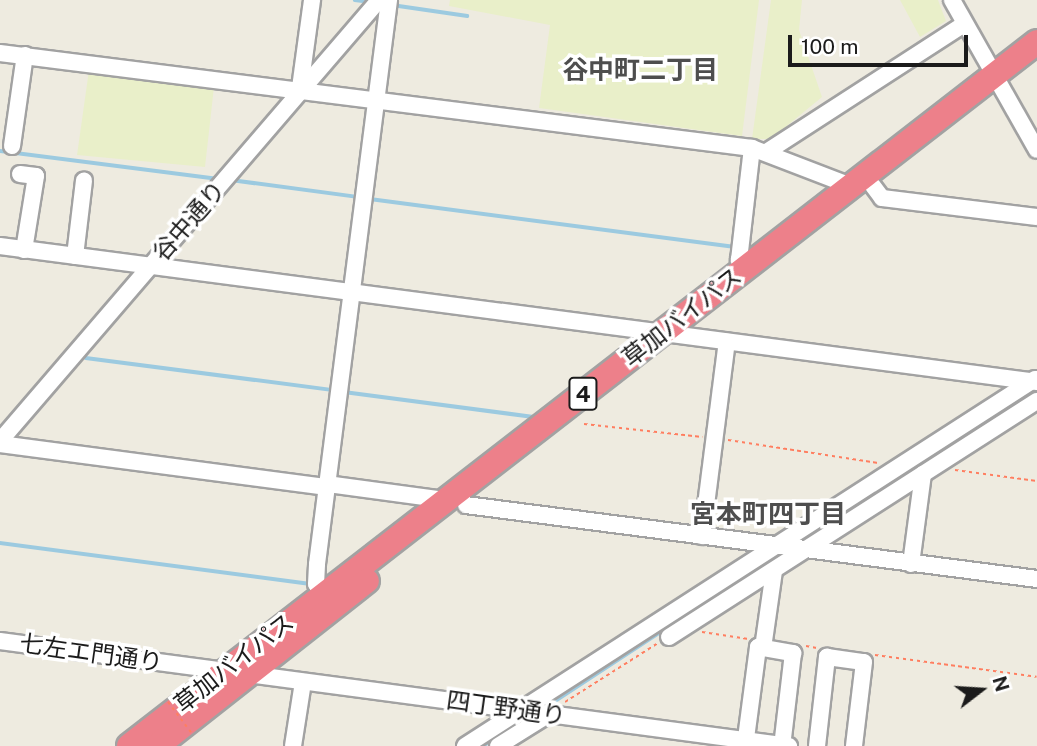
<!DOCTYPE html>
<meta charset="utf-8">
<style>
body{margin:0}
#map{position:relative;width:1037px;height:746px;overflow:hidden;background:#eeebe0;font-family:"Public Sans","Noto Sans JP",sans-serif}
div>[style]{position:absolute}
.farmland>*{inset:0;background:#e9efc9}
.stream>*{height:3.5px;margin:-1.75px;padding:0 1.75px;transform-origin:1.75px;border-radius:1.75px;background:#9ccae0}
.path>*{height:2px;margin-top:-1px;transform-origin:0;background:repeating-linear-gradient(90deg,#ff7e60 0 3.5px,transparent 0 7px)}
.roads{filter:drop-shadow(2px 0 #a2a2a2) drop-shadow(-2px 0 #a2a2a2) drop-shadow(0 2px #a2a2a2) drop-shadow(0 -2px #a2a2a2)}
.minor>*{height:16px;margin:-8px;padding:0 8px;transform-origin:8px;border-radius:8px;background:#fff}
.highway>*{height:24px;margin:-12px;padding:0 12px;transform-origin:12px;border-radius:12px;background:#ed808a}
.path-bridge>*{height:2px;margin-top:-1px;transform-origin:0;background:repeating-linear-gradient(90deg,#ff7e60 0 3.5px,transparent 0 7px)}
span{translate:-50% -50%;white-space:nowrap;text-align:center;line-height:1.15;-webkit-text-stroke:7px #fff;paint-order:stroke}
.shield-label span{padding:2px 5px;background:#fff;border:2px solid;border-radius:5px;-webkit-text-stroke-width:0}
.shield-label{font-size:23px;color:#1b1b1b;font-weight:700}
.street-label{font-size:24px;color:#1b1b1b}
.neighbourhood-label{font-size:26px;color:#4e4e4e;font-weight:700}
.north{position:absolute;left:946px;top:655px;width:70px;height:70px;-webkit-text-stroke:5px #fff;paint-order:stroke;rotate:73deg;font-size:19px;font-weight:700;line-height:28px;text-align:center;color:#1b1b1b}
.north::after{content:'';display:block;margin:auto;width:24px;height:32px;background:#1b1b1b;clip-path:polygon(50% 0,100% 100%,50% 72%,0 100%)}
.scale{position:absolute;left:788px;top:35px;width:180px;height:32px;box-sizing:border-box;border:4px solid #1b1b1b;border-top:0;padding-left:9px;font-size:21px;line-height:24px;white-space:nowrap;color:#1b1b1b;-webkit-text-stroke:5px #fff;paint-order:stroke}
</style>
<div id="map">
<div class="farmland">
<i style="clip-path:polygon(450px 0,759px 0,742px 136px,539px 108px,550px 25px,449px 6px)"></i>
<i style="clip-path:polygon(771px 0,802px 0,799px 30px,822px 97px,771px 139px,752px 139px)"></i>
<i style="clip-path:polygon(900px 0,938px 0,946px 21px,920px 37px)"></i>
<i style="clip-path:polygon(89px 70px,214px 87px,205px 167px,77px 155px)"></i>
</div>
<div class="stream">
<i style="left:355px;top:0;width:16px;rotate:7deg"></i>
<i style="left:392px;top:5px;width:76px;rotate:8.3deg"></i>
<i style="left:0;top:151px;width:222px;rotate:7.3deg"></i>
<i style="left:231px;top:180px;width:129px;rotate:7.6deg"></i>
<i style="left:370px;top:199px;width:370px;rotate:7.5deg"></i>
<i style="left:86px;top:358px;width:249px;rotate:7.4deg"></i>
<i style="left:344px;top:392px;width:191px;rotate:7.5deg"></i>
<i style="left:799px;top:541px;width:274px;rotate:-32.8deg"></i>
<i style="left:0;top:543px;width:313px;rotate:7.5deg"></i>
<i style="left:552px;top:703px;width:274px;rotate:-33.2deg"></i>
<i style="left:483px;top:746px;width:43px;rotate:-33.7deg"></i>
</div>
<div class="path">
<i style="left:584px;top:424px;width:119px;rotate:6.3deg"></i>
<i style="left:728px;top:440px;width:152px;rotate:8.7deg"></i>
<i style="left:955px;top:470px;width:83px;rotate:7.6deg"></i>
<i style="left:702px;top:632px;width:47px;rotate:8.7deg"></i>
<i style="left:806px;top:646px;width:11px;rotate:10deg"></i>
<i style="left:875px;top:655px;width:163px;rotate:7.7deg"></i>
<i style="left:565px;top:702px;width:110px;rotate:-32.4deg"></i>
</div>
<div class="roads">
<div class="minor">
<i style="left:952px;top:0;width:172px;rotate:60.5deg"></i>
<i style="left:0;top:53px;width:758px;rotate:7.2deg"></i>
<i style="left:752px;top:148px;width:106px;rotate:21deg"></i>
<i style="left:300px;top:88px;width:89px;rotate:-82.2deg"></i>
<i style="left:12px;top:146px;width:92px;rotate:-81.9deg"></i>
<i style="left:768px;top:151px;width:234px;rotate:-32.9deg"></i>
<i style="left:20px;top:174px;width:16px;rotate:7deg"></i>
<i style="left:36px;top:176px;width:75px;rotate:99.2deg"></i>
<i style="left:873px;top:186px;width:15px;rotate:53deg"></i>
<i style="left:882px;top:198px;width:156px;rotate:7deg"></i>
<i style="left:0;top:246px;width:1046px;rotate:7.47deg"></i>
<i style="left:75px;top:256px;width:76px;rotate:-83.2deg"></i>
<i style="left:744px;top:267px;width:9px;rotate:-126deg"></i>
<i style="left:739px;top:260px;width:113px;rotate:-83.4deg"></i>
<i style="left:0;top:441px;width:581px;rotate:-49.32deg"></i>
<i style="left:0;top:444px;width:330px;rotate:7.5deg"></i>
<i style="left:327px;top:484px;width:120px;rotate:7.7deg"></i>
<i style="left:466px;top:505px;width:576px;rotate:7.38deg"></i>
<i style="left:702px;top:536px;width:196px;rotate:-82.7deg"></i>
<i style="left:911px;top:564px;width:91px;rotate:-82.4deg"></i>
<i style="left:323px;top:593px;width:11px;rotate:-128deg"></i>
<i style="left:316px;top:584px;width:20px;rotate:-87deg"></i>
<i style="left:317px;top:564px;width:569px;rotate:-82.72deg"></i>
<i style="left:669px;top:637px;width:437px;rotate:-32.7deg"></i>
<i style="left:0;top:641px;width:796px;rotate:7.58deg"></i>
<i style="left:763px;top:648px;width:78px;rotate:-81.9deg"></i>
<i style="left:293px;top:746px;width:65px;rotate:-81.1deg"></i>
<i style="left:465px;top:746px;width:678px;rotate:-32.78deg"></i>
<i style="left:498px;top:746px;width:60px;rotate:-32.1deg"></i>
<i style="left:745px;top:746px;width:100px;rotate:-82.5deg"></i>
<i style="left:758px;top:647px;width:36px;rotate:10deg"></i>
<i style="left:793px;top:653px;width:94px;rotate:96.7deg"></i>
<i style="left:817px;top:746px;width:90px;rotate:-83.6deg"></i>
<i style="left:827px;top:657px;width:37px;rotate:8deg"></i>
<i style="left:864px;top:662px;width:85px;rotate:96.8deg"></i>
</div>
<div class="highway">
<i style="left:129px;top:746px;width:1149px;rotate:-37.79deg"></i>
<i style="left:157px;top:746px;width:267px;rotate:-38.2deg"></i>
</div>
</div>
<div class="path-bridge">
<i style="left:168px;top:702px;width:41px;rotate:52.9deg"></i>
</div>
<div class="shield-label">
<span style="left:583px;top:394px">4</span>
</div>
<div class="street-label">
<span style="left:189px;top:221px;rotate:-49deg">谷中通り</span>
<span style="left:682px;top:317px;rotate:-38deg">草加バイパス</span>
<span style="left:91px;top:653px;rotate:8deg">七左エ門通り</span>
<span style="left:234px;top:663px;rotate:-38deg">草加バイパス</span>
<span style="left:506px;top:708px;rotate:8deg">四丁野通り</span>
</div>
<div class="neighbourhood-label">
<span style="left:640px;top:70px">谷中町二丁目</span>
<span style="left:768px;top:514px">宮本町四丁目</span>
</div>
<div class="north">N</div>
<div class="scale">100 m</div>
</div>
